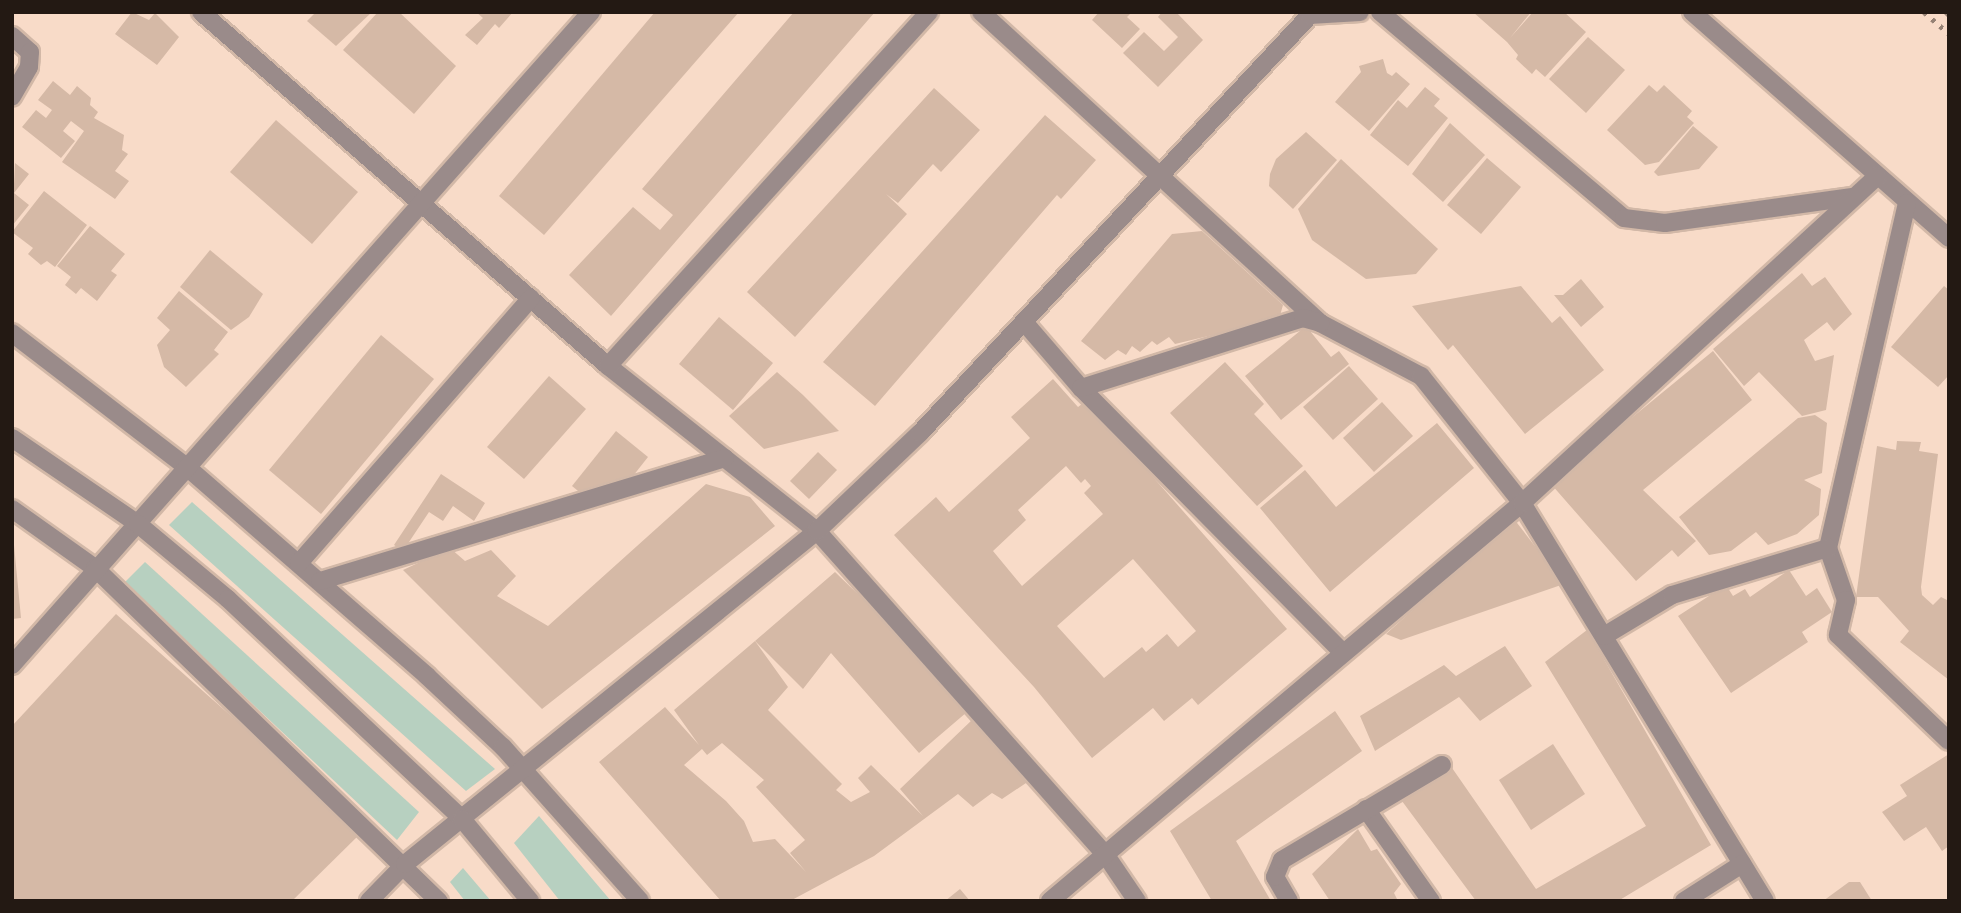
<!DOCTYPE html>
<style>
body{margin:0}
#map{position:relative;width:1961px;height:913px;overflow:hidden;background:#f8dbc8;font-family:Signika,sans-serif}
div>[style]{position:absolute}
.green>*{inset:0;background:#b7d0c0}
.building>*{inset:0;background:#d5b9a6}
.roads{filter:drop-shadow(2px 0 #d2b8a7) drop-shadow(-2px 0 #d2b8a7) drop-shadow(0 2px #d2b8a7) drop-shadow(0 -2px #d2b8a7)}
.minor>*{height:18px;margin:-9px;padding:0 9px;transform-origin:9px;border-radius:9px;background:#9a8b8a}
.tertiary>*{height:18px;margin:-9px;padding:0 9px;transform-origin:9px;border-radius:9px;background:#9a8b8a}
.rail>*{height:5px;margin-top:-2.5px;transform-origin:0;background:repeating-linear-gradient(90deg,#968275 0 3.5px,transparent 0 10.5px)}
span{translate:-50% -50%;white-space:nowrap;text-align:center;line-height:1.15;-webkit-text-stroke:5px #f8dbc8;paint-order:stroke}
.frame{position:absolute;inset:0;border:14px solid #231913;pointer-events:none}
</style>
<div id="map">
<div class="green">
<i style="clip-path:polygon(192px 502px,495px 769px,466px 791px,169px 525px)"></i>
<i style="clip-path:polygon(145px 562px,419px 812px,397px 840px,124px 583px)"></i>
<i style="clip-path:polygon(539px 816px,611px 901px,560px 901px,514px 843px)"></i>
<i style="clip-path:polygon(463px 868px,491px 901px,465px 901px,450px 882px)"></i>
</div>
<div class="building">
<i style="clip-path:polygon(132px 12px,149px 20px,155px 13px,179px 37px,157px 65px,115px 34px)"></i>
<i style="clip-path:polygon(316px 12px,372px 12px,336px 46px,307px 21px)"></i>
<i style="clip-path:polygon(378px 12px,399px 12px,456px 66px,414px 114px,343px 50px)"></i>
<i style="clip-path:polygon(476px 12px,513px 12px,499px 28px,495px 24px,477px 45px,465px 35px,483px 18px)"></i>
<i style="clip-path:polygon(655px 12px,739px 12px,544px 235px,499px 196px)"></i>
<i style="clip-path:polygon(794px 12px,875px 12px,611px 316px,569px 275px,633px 207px,660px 230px,673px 215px,642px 189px)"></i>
<i style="clip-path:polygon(1099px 12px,1132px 12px,1127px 17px,1140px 29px,1122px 48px,1092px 20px)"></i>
<i style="clip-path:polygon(1162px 12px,1176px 12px,1203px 40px,1158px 87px,1123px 53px,1144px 32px,1164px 51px,1178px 37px,1158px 17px)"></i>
<i style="clip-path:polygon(1473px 12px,1531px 12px,1510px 38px,1533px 12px,1564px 12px,1586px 32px,1545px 77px,1536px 69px,1532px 74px,1516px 59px,1518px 55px,1507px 42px)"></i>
<i style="clip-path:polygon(1588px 37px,1625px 70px,1586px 113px,1549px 79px)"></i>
<i style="clip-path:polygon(1383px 59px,1387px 73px,1392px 76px,1396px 72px,1410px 84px,1369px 131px,1335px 102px,1361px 72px,1359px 66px)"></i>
<i style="clip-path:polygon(53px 81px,70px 95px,77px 86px,91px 98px,90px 105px,98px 112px,94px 118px,124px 135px,122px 150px,128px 154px,115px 171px,129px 181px,115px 199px,62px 162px,84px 131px,71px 121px,63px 131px,75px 141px,61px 158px,22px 127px,36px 110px,46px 118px,52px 110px,38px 100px)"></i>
<i style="clip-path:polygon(1649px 85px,1657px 92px,1664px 85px,1692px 111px,1687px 117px,1694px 123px,1659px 162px,1645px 165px,1607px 130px)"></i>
<i style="clip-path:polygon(1425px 87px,1440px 99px,1434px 106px,1448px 118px,1408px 166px,1370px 135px,1398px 100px,1407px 108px)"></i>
<i style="clip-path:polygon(934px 88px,980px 130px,941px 172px,933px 164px,898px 203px,886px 194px,907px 214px,795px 337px,747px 292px)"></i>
<i style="clip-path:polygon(1045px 115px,1096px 160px,1061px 199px,1057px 195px,875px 406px,823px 362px)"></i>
<i style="clip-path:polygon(276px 120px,358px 192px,312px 244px,230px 172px)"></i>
<i style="clip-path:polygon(1450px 123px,1485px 155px,1443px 202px,1412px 174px)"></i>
<i style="clip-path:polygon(1693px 126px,1718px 147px,1699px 169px,1658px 176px,1654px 172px)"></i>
<i style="clip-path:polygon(1306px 132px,1337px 160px,1293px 209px,1269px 186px,1270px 174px,1276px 159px)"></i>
<i style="clip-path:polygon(1487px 158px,1521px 187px,1481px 234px,1447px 205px)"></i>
<i style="clip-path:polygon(1341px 159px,1438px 249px,1416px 274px,1366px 279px,1312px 240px,1298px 209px)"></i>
<i style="clip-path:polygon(15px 163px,29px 174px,14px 193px,29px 205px,12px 226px)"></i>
<i style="clip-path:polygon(44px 191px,87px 225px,55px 267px,47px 261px,41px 265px,28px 254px,33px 248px,12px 232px)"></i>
<i style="clip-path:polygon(90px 226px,125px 254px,111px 271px,117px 275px,97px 301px,81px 288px,76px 294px,65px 285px,71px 277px,57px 266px)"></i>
<i style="clip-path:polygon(1202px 231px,1283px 305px,1279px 319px,1175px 344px,1169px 337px,1157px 345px,1152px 341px,1140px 352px,1132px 346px,1126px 355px,1118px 350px,1105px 360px,1081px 341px,1172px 234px)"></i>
<i style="clip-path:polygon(210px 250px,263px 294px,249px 317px,231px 330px,180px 287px)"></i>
<i style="clip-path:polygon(1802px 273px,1812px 286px,1825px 277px,1852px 314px,1834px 331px,1827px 322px,1804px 340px,1815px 361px,1834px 355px,1826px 410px,1802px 416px,1759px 372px,1744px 386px,1713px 349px)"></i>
<i style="clip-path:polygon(1581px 279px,1604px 307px,1581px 327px,1554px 295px,1563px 295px)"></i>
<i style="clip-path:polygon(1521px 286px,1552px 323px,1560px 316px,1604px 370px,1525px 434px,1453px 345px,1448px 350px,1412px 306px)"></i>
<i style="clip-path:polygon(1944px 286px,1949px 290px,1949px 375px,1938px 387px,1891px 347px)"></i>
<i style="clip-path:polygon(179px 291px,228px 332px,214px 350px,219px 354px,186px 387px,164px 367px,157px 345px,170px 330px,157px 318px)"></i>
<i style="clip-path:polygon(719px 317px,773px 363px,733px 410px,679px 364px)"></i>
<i style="clip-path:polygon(1306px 326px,1331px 357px,1339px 351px,1349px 364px,1281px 420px,1245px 376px)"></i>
<i style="clip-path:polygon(381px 335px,434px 379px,321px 514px,269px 470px)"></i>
<i style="clip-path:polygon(1713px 351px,1752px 400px,1643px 490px,1696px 541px,1678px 557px,1672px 550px,1636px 581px,1551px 484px)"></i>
<i style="clip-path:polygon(1225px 362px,1264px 404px,1254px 414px,1303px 466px,1257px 506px,1170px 413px)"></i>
<i style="clip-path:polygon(1349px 366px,1378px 399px,1333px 440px,1303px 407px)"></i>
<i style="clip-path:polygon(777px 372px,803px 395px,839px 431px,764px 449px,729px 416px)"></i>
<i style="clip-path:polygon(549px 376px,586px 409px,524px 479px,487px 447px)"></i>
<i style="clip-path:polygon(evenodd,1053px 379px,1078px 407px,1086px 401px,1287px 629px,1198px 705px,1192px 698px,1164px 721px,1153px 708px,1092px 758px,1034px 687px,894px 535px,936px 497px,949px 512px,1030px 438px,1011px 417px,1053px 379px,1066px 466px,1081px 483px,1085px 479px,1091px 486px,1084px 493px,1103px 514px,1022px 586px,993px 551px,1026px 520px,1018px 510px,1066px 466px,1053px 379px,1133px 559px,1196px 631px,1178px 647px,1167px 634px,1146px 652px,1142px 647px,1104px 678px,1057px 626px,1133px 559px)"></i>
<i style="clip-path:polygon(1382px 402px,1413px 436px,1374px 472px,1343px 438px)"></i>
<i style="clip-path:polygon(1815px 415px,1827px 423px,1822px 473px,1804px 480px,1821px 489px,1819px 515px,1797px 534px,1768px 545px,1756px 532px,1731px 551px,1709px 555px,1679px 517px,1798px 418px)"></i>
<i style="clip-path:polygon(1437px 423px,1474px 468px,1330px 592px,1260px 508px,1305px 470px,1336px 507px)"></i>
<i style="clip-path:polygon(616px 431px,648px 457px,633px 476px,583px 495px,572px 486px)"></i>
<i style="clip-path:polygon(1897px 441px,1921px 442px,1919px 451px,1938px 454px,1921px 587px,1922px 595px,1933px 605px,1941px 597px,1949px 601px,1949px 680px,1900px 642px,1909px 631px,1878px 597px,1856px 597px,1877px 446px,1896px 450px)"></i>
<i style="clip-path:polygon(818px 452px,837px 470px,809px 499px,790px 481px)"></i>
<i style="clip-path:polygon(441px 474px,485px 503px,474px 521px,453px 506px,443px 521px,429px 512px,403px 551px,394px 545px)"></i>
<i style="clip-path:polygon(706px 484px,750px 497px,775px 526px,542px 709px,403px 570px,450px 548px,465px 561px,491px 550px,516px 576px,497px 596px,548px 626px)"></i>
<i style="clip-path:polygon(1514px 519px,1564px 584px,1401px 640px,1386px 634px)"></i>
<i style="clip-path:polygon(12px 524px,21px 618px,12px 619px)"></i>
<i style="clip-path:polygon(1789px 570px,1806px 596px,1817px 588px,1832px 612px,1802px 632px,1808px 642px,1731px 693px,1678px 616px,1726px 585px,1733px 596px,1745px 589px,1750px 597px)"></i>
<i style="clip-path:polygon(835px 572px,893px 628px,967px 712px,919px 753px,831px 653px,803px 689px,755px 641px)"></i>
<i style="clip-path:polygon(116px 614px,362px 832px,292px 901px,12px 901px,12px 726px)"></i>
<i style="clip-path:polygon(1587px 630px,1711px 845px,1618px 901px,1476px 901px,1399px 797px,1450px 765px,1536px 889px,1646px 826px,1545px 662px)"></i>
<i style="clip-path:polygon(evenodd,755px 641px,788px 687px,768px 710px,842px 784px,836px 790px,851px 802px,870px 792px,858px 778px,871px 765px,923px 816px,900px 789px,973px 719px,1029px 781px,1002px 799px,992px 793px,973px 807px,958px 794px,874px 856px,790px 901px,721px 901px,599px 762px,665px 707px,699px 745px,674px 710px,755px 641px,722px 743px,764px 780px,756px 787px,805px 840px,790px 853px,806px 872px,775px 839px,753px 842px,744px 821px,726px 801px,684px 765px,702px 749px,707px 755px,722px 743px)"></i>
<i style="clip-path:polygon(1505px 646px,1532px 686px,1480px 721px,1459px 697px,1375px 751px,1360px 716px,1444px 665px,1456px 676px)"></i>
<i style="clip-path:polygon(1335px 711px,1362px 751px,1236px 841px,1271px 901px,1212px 901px,1170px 831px)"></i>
<i style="clip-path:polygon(1553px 744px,1585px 794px,1531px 830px,1499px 780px)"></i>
<i style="clip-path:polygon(1949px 754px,1949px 846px,1942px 851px,1926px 827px,1904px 841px,1882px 812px,1907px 796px,1900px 785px)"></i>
<i style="clip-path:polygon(1358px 829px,1371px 851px,1377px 849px,1401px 884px,1394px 893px,1398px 901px,1330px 901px,1312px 874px)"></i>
<i style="clip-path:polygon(1849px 882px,1860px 882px,1872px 901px,1823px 901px)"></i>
<i style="clip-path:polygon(960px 889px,970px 901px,945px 901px)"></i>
</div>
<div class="roads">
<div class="minor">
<i style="left:201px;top:12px;width:539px;rotate:41.02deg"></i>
<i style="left:608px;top:366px;width:266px;rotate:38.3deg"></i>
<i style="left:817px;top:531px;width:433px;rotate:48.3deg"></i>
<i style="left:1105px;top:854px;width:57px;rotate:55.8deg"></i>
<i style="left:981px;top:12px;width:460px;rotate:42.5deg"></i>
<i style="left:1320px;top:323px;width:114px;rotate:27.7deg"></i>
<i style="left:1421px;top:376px;width:162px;rotate:51.5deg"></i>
<i style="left:1522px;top:503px;width:466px;rotate:58.6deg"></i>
<i style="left:1380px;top:12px;width:319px;rotate:40.2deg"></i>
<i style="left:1624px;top:218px;width:41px;rotate:7deg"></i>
<i style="left:1665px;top:223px;width:189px;rotate:-7.9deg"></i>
<i style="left:1692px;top:12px;width:342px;rotate:41.3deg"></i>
<i style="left:12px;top:36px;width:24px;rotate:42deg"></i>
<i style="left:30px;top:52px;width:15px;rotate:94deg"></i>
<i style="left:29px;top:67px;width:34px;rotate:120deg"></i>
<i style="left:1907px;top:203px;width:354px;rotate:102.9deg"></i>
<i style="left:1828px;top:548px;width:55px;rotate:70.9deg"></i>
<i style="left:1846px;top:600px;width:36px;rotate:103deg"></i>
<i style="left:1838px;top:635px;width:153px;rotate:43.7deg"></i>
<i style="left:1024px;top:322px;width:87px;rotate:49.2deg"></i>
<i style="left:1081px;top:388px;width:373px;rotate:45.3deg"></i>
<i style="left:12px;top:333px;width:222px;rotate:37.5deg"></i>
<i style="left:188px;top:468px;width:317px;rotate:41deg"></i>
<i style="left:427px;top:676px;width:104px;rotate:43.1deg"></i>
<i style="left:503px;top:747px;width:206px;rotate:48.3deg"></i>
<i style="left:608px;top:366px;width:478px;rotate:-47.8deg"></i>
<i style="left:1081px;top:388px;width:233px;rotate:-17.5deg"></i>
<i style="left:1303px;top:318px;width:18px;rotate:16deg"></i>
<i style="left:12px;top:509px;width:102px;rotate:35.4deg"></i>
<i style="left:95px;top:568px;width:479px;rotate:44.1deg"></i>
<i style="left:299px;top:563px;width:352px;rotate:-48.8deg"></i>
<i style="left:320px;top:581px;width:423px;rotate:-16.9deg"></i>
<i style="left:1604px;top:636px;width:79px;rotate:-31.1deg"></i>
<i style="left:1672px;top:595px;width:163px;rotate:-16.8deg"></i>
<i style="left:12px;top:665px;width:873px;rotate:-48.44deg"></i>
<i style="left:1366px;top:809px;width:113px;rotate:54.8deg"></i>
<i style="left:369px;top:901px;width:52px;rotate:-45.8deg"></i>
<i style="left:405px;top:864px;width:530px;rotate:-38.95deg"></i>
<i style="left:817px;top:531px;width:142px;rotate:-43.6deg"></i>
<i style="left:920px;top:433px;width:572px;rotate:-46.98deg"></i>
<i style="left:1310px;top:15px;width:50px;rotate:-3.4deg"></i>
<i style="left:1050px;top:901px;width:617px;rotate:-40.14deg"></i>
<i style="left:1522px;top:503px;width:483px;rotate:-42.6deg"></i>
<i style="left:1289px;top:901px;width:28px;rotate:-120deg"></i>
<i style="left:1275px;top:877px;width:18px;rotate:-68deg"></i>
<i style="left:1282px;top:860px;width:186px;rotate:-30.7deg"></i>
<i style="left:1684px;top:901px;width:69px;rotate:-32.5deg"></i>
</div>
<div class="tertiary">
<i style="left:12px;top:438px;width:153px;rotate:34.3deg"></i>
<i style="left:138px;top:524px;width:117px;rotate:39.8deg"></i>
<i style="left:228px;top:599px;width:321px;rotate:43.2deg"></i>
<i style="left:462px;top:819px;width:107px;rotate:50.3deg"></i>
</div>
</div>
<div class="rail">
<i style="left:1924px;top:12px;width:33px;rotate:41deg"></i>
<i style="left:1946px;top:12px;width:4px;rotate:45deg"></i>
</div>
<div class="frame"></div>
</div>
